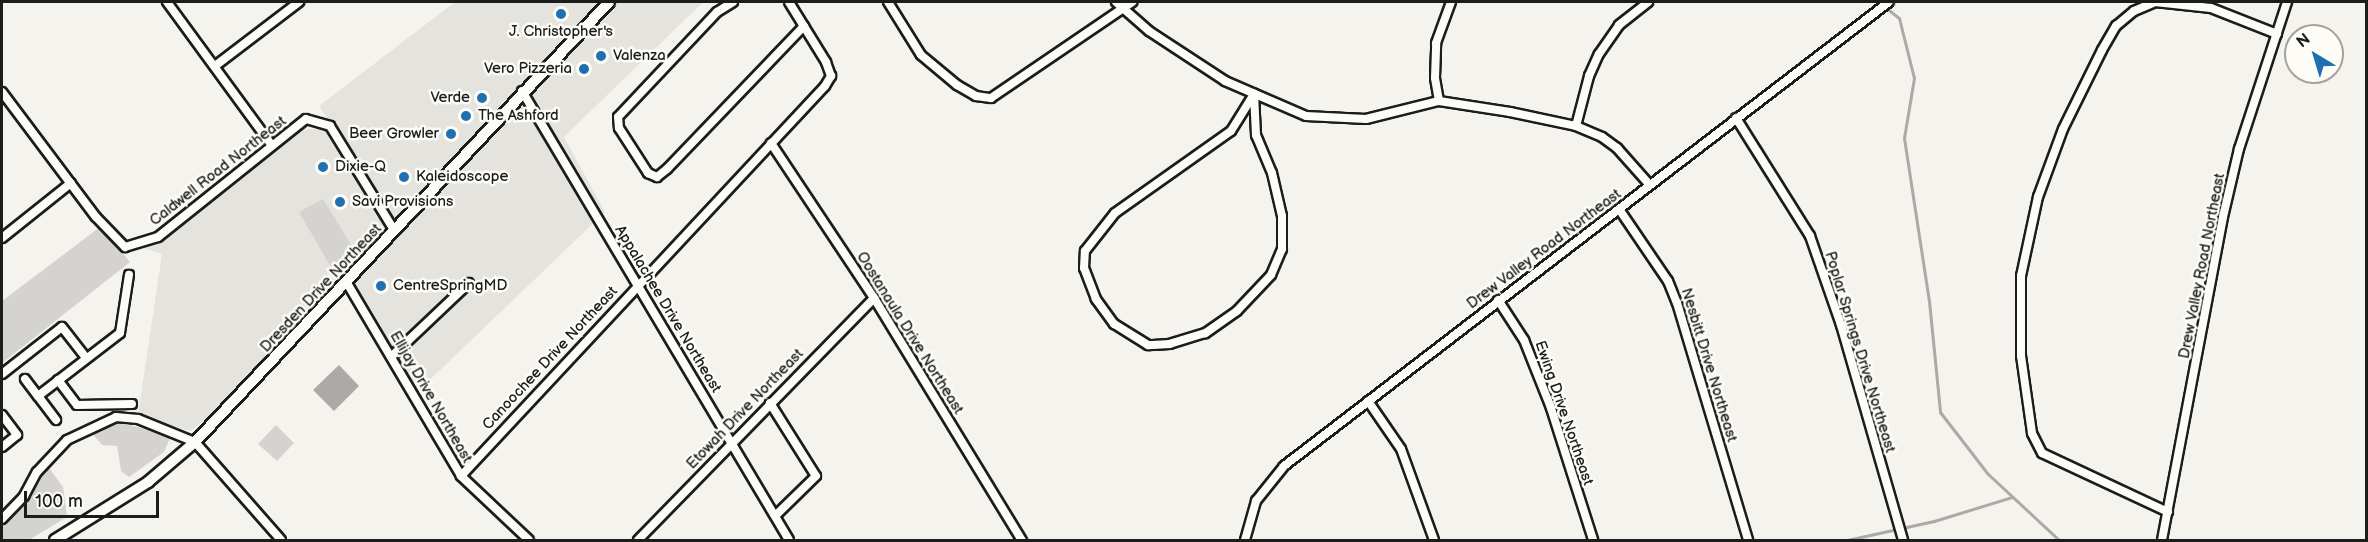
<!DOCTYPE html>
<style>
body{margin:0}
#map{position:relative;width:2368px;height:542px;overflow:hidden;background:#f4f3ee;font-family:"Balsamiq Sans",sans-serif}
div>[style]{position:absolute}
.built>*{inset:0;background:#e4e3de}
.green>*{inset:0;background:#d4d3cf}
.water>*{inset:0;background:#abaaa6}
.stream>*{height:3px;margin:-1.5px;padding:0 1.5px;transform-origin:1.5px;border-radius:1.5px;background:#abaaa6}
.roads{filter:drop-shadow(2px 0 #1c1c1c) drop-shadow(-2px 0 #1c1c1c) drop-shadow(0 2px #1c1c1c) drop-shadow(0 -2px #1c1c1c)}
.minor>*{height:8px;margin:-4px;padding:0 4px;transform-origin:4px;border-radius:4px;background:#fdfcf7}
.tertiary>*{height:10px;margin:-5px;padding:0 5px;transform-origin:5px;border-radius:5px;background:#fdfcf7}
.dots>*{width:16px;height:16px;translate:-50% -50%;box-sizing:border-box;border:3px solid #fdfcf7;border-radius:50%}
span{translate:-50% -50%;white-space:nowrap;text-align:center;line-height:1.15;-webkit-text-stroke:5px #fdfcf7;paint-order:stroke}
.poi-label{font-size:15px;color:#1c1c1c}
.left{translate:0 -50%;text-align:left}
.right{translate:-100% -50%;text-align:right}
.street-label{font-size:15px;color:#1c1c1c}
.frame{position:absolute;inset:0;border:3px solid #1c1c1c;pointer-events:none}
.north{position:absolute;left:2284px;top:24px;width:60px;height:60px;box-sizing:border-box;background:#fdfcf7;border:2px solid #a3a29f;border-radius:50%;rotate:322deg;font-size:16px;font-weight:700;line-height:24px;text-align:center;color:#1c1c1c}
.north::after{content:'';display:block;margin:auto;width:21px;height:27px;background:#1f6fb2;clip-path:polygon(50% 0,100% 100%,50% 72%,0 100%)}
.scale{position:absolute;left:24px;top:491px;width:135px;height:27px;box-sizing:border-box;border:3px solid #1c1c1c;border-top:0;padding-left:8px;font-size:18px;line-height:21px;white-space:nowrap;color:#1c1c1c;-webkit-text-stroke:4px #fdfcf7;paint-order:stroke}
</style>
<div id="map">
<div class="built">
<i style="clip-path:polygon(455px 2px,703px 2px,564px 137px,605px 212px,415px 394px,355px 286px,245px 392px,190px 431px,138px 415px,162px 254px,135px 245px,291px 130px,334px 128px,319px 106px)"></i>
</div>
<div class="green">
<i style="clip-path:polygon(323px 199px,356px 253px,332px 269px,299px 212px)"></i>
<i style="clip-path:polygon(100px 227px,130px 262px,2px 363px,2px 301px)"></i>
<i style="clip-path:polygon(118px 422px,171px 436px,164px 452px,129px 477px,121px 471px,117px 446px,102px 445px,90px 431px)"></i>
<i style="clip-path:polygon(276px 425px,294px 443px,277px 461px,258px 444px)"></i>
<i style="clip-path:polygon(47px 465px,63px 487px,67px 517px,29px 540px,2px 540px,2px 527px,17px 513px)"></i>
</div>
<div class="water">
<i style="clip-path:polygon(339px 365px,359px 386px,334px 411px,313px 390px)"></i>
</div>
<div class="stream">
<i style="left:1879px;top:2px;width:26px;rotate:39deg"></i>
<i style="left:1899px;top:18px;width:62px;rotate:76deg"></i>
<i style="left:1914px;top:78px;width:61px;rotate:99.5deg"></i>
<i style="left:1904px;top:138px;width:165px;rotate:81.3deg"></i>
<i style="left:1929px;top:301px;width:112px;rotate:84.3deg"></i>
<i style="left:1940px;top:412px;width:78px;rotate:52.3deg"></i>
<i style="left:1988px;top:474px;width:97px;rotate:42.9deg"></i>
<i style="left:1847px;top:540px;width:89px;rotate:-12.3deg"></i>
<i style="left:1934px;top:521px;width:82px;rotate:-17.1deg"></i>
</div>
<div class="roads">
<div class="minor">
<i style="left:167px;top:2px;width:176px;rotate:53.8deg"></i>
<i style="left:733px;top:2px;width:19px;rotate:148deg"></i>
<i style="left:717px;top:12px;width:144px;rotate:133.3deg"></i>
<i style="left:618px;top:117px;width:11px;rotate:85deg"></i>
<i style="left:619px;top:128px;width:54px;rotate:57.2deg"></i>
<i style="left:648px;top:173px;width:10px;rotate:24deg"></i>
<i style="left:657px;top:177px;width:13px;rotate:-39deg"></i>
<i style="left:667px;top:169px;width:198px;rotate:-46.2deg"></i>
<i style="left:888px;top:2px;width:62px;rotate:58.1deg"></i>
<i style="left:921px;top:55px;width:47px;rotate:39.8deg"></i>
<i style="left:957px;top:85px;width:22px;rotate:30deg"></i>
<i style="left:976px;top:96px;width:15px;rotate:8deg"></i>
<i style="left:991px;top:98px;width:171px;rotate:-34.2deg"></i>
<i style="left:1116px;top:2px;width:44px;rotate:41.3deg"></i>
<i style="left:1149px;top:31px;width:91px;rotate:33.3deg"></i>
<i style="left:1225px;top:81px;width:88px;rotate:23.4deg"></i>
<i style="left:1306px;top:116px;width:60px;rotate:2.9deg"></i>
<i style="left:1366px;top:119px;width:75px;rotate:-13.9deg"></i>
<i style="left:1439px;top:101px;width:72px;rotate:8.8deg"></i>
<i style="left:1510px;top:112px;width:67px;rotate:12deg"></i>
<i style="left:1576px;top:126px;width:28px;rotate:23deg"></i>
<i style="left:1602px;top:137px;width:19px;rotate:36deg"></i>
<i style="left:1617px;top:148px;width:48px;rotate:48.4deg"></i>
<i style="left:215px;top:66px;width:106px;rotate:-37.3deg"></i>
<i style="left:522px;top:91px;width:522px;rotate:59.26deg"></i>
<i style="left:2px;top:92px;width:156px;rotate:53.1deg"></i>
<i style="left:96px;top:217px;width:42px;rotate:46deg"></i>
<i style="left:125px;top:247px;width:34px;rotate:-17deg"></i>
<i style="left:158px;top:237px;width:189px;rotate:-38.6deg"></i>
<i style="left:306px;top:119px;width:25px;rotate:16deg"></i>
<i style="left:330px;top:126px;width:122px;rotate:58.4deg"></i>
<i style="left:1254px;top:94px;width:41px;rotate:87.2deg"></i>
<i style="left:1256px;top:135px;width:41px;rotate:67.2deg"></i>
<i style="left:1272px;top:173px;width:44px;rotate:76.9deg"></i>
<i style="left:1282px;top:216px;width:33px;rotate:90deg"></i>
<i style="left:1282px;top:249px;width:28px;rotate:113deg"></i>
<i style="left:1271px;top:275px;width:50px;rotate:133.4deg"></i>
<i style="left:1237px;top:311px;width:39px;rotate:145deg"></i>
<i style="left:1205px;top:333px;width:37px;rotate:163deg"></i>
<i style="left:1170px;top:344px;width:22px;rotate:177deg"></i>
<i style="left:1148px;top:345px;width:40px;rotate:-148deg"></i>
<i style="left:1114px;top:324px;width:31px;rotate:-126deg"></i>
<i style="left:1096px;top:299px;width:33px;rotate:-111deg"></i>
<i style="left:1084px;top:268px;width:17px;rotate:-87deg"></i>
<i style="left:1085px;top:251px;width:48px;rotate:-51.7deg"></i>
<i style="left:1115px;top:213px;width:142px;rotate:-35.3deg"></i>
<i style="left:1231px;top:131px;width:44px;rotate:-58.1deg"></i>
<i style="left:1439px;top:101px;width:23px;rotate:-100deg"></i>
<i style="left:1435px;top:78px;width:35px;rotate:-88deg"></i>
<i style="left:1436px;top:43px;width:44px;rotate:-69.9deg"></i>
<i style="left:1736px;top:118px;width:139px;rotate:57.9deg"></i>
<i style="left:1810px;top:236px;width:94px;rotate:70.8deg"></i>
<i style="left:1841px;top:325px;width:224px;rotate:73.9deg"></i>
<i style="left:1576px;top:126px;width:52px;rotate:-75.4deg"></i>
<i style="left:1589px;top:76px;width:24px;rotate:-66deg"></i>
<i style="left:1599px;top:54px;width:35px;rotate:-55deg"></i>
<i style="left:1619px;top:25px;width:37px;rotate:-38deg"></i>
<i style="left:771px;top:143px;width:186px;rotate:56.4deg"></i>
<i style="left:874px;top:298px;width:284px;rotate:58.6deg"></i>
<i style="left:1619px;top:209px;width:87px;rotate:55.8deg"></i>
<i style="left:1668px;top:281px;width:24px;rotate:68deg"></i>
<i style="left:1677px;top:303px;width:247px;rotate:73.3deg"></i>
<i style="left:2px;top:238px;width:88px;rotate:-38.6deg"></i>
<i style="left:347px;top:283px;width:224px;rotate:59.4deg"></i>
<i style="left:461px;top:476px;width:93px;rotate:43.3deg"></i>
<i style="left:1498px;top:300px;width:48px;rotate:57deg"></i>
<i style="left:1524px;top:340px;width:73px;rotate:68.3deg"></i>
<i style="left:1551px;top:408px;width:139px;rotate:72.3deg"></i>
<i style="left:392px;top:356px;width:106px;rotate:-43.5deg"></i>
<i style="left:2px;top:374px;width:76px;rotate:-38.1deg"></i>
<i style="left:62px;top:327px;width:39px;rotate:52deg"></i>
<i style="left:25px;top:379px;width:21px;rotate:53deg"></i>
<i style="left:38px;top:396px;width:103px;rotate:-37.5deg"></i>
<i style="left:120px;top:333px;width:59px;rotate:-81.2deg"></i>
<i style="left:58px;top:380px;width:31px;rotate:53deg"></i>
<i style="left:77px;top:405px;width:55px;rotate:-1deg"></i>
<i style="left:38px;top:396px;width:30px;rotate:53deg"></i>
<i style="left:1368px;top:401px;width:58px;rotate:55.5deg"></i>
<i style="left:1401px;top:449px;width:97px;rotate:70.1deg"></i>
<i style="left:770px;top:403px;width:86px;rotate:57.8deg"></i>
<i style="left:816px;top:476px;width:57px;rotate:135.7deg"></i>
<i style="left:2px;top:415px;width:25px;rotate:53deg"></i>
<i style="left:17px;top:435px;width:19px;rotate:141deg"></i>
<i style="left:461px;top:476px;width:533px;rotate:-46.97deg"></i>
<i style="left:825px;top:86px;width:12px;rotate:-59deg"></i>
<i style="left:831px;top:76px;width:15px;rotate:-110deg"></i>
<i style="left:826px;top:62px;width:70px;rotate:-121.7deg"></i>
<i style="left:2168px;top:512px;width:139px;rotate:-154.9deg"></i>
<i style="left:2042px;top:453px;width:22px;rotate:-117deg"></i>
<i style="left:2032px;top:433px;width:78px;rotate:-98.1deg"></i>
<i style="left:2021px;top:356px;width:80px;rotate:-90deg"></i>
<i style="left:2021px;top:276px;width:81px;rotate:-77.9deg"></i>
<i style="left:2038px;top:197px;width:72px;rotate:-69.8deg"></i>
<i style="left:2063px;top:129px;width:88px;rotate:-63.7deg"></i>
<i style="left:2102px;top:50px;width:28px;rotate:-60deg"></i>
<i style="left:2116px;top:26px;width:23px;rotate:-40deg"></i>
<i style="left:2134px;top:11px;width:23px;rotate:-23deg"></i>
<i style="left:2155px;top:2px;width:56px;rotate:6.1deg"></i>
<i style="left:2211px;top:8px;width:71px;rotate:21.5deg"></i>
<i style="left:2px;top:519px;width:32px;rotate:-46deg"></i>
<i style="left:24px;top:496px;width:27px;rotate:-62deg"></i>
<i style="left:37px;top:472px;width:44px;rotate:-46.8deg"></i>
<i style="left:67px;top:440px;width:54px;rotate:-25.1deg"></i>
<i style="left:116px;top:417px;width:22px;rotate:5deg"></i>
<i style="left:138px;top:419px;width:61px;rotate:22deg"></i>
<i style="left:195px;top:442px;width:130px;rotate:48.7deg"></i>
<i style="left:638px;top:540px;width:338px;rotate:-45.7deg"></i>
<i style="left:1245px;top:540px;width:41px;rotate:-74.2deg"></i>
<i style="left:1256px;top:501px;width:45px;rotate:-51.3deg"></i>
<i style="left:1284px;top:466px;width:762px;rotate:-37.49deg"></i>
<i style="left:2162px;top:540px;width:329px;rotate:-79.3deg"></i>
<i style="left:2223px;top:217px;width:70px;rotate:-76.8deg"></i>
<i style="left:2239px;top:149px;width:155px;rotate:-71.9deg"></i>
</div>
<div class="tertiary">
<i style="left:55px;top:540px;width:110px;rotate:-31.9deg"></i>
<i style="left:148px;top:482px;width:62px;rotate:-40.4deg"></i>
<i style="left:195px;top:442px;width:604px;rotate:-46.74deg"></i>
</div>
</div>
<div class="dots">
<i style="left:561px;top:14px;background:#1f6fb2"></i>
<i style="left:601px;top:56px;background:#1f6fb2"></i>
<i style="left:584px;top:69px;background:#1f6fb2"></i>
<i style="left:482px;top:98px;background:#1f6fb2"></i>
<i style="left:466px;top:116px;background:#1f6fb2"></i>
<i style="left:451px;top:134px;background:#1f6fb2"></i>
<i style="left:323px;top:167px;background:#1f6fb2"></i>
<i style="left:404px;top:177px;background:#1f6fb2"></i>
<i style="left:340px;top:202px;background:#1f6fb2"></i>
<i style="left:381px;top:286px;background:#1f6fb2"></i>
</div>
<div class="poi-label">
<span style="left:561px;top:32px">J. Christopher's</span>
<span class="left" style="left:613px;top:56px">Valenza</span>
<span class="right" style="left:572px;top:69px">Vero Pizzeria</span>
<span class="right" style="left:470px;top:98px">Verde</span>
<span class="left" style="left:478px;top:116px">The Ashford</span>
<span class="right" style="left:439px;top:134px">Beer Growler</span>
<span class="left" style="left:335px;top:167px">Dixie-Q</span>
<span class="left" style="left:416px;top:177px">Kaleidoscope</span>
<span class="left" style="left:352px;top:202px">Savi Provisions</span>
<span class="left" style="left:393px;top:286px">CentreSpringMD</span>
</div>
<div class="street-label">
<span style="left:218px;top:171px;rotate:-38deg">Caldwell Road Northeast</span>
<span style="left:1544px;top:249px;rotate:-37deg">Drew Valley Road Northeast</span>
<span style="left:2202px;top:266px;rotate:-79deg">Drew Valley Road Northeast</span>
<span style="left:321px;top:288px;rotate:-47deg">Dresden Drive Northeast</span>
<span style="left:668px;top:309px;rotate:59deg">Appalachee Drive Northeast</span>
<span style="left:910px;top:333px;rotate:58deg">Oostanaula Drive Northeast</span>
<span style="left:1860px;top:352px;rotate:73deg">Poplar Springs Drive Northeast</span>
<span style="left:550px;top:358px;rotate:-47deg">Canoochee Drive Northeast</span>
<span style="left:1709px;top:365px;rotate:73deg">Nesbitt Drive Northeast</span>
<span style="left:431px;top:397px;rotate:60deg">Ellijay Drive Northeast</span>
<span style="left:745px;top:409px;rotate:-46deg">Etowah Drive Northeast</span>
<span style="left:1564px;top:413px;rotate:71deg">Ewing Drive Northeast</span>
</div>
<div class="frame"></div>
<div class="north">N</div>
<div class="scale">100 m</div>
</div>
